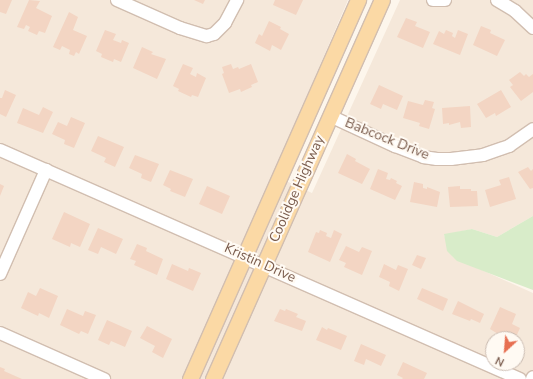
<!DOCTYPE html>
<style>
body{margin:0}
#map{position:relative;width:533px;height:379px;overflow:hidden;background:#fdf6ec;font-family:"Nunito Sans",sans-serif}
div>[style]{position:absolute}
.residential>*{inset:0;background:#f5e8da}
.green>*{inset:0;background:#d8ecc9}
.building>*{inset:0;background:#f3d5c3}
.roads{filter:drop-shadow(1px 0 #d1beb0) drop-shadow(-1px 0 #d1beb0) drop-shadow(0 1px #d1beb0) drop-shadow(0 -1px #d1beb0)}
.minor>*{height:12px;margin:-6px;padding:0 6px;transform-origin:6px;border-radius:6px;background:#fff}
.major>*{height:15px;margin:-7.5px;padding:0 7.5px;transform-origin:7.5px;border-radius:7.5px;background:#fbd9a5}
span{translate:-50% -50%;white-space:nowrap;text-align:center;line-height:1.15;-webkit-text-stroke:4px #fffaf3;paint-order:stroke}
.street-label{font-size:14px;color:#7a5c4d}
.north{position:absolute;left:485px;top:331px;width:40px;height:40px;box-sizing:border-box;background:#fffaf3;border:1px solid #cabbb1;border-radius:50%;rotate:206deg;font-size:11px;font-weight:700;line-height:16px;text-align:center;color:#7a5c4d}
.north::after{content:'';display:block;margin:auto;width:14px;height:18px;background:#e76f51;clip-path:polygon(50% 0,100% 100%,50% 72%,0 100%)}
</style>
<div id="map">
<div class="residential">
<i style="clip-path:polygon(evenodd,0 0,348px 0,273px 175px,312px 193px,400px 0,533px 0,533px 216px,497px 237px,472px 229px,444px 235px,453px 257px,533px 293px,533px 379px,0 379px,0 0,493px 339px,517px 339px,517px 363px,493px 363px,493px 339px)"></i>
</div>
<div class="green">
<i style="clip-path:polygon(533px 216px,533px 290px,457px 261px,447px 251px,444px 234px,472px 229px,497px 237px)"></i>
</div>
<div class="building">
<i style="clip-path:polygon(0 0,12px 0,6px 14px,0 12px)"></i>
<i style="clip-path:polygon(29px 0,40px 1px,36px 8px,52px 16px,45px 33px,39px 31px,37px 35px,28px 31px,30px 27px,26px 25px,24px 29px,17px 27px)"></i>
<i style="clip-path:polygon(194px 0,205px 0,203px 4px)"></i>
<i style="clip-path:polygon(275px 0,303px 0,296px 15px,273px 5px)"></i>
<i style="clip-path:polygon(69px 12px,78px 17px,73px 30px,87px 36px,79px 54px,76px 52px,74px 56px,69px 54px,70px 50px,62px 46px,60px 50px,53px 47px)"></i>
<i style="clip-path:polygon(406px 18px,417px 22px,415px 26px,430px 32px,423px 48px,397px 37px)"></i>
<i style="clip-path:polygon(269px 21px,281px 27px,280px 29px,289px 34px,281px 50px,272px 45px,270px 51px,255px 43px,259px 34px,262px 36px)"></i>
<i style="clip-path:polygon(481px 26px,491px 30px,490px 33px,505px 40px,497px 56px,473px 45px)"></i>
<i style="clip-path:polygon(105px 30px,116px 34px,113px 40px,121px 43px,122px 40px,129px 43px,121px 62px,114px 59px,113px 62px,101px 57px,102px 54px,96px 51px)"></i>
<i style="clip-path:polygon(446px 30px,453px 33px,452px 36px,455px 38px,458px 30px,468px 34px,460px 55px,433px 44px,439px 31px,444px 34px)"></i>
<i style="clip-path:polygon(142px 47px,153px 52px,151px 54px,166px 59px,157px 79px,133px 68px)"></i>
<i style="clip-path:polygon(183px 64px,193px 68px,190px 74px,196px 77px,197px 73px,206px 78px,198px 97px,192px 95px,191px 97px,178px 91px,179px 89px,173px 86px)"></i>
<i style="clip-path:polygon(231px 64px,233px 69px,238px 67px,239px 69px,251px 64px,258px 82px,251px 85px,252px 87px,241px 92px,240px 89px,229px 93px,222px 74px,224px 73px,222px 67px)"></i>
<i style="clip-path:polygon(520px 72px,524px 76px,526px 74px,529px 77px,533px 74px,533px 92px,521px 101px,510px 87px,513px 85px,509px 80px)"></i>
<i style="clip-path:polygon(379px 85px,403px 96px,397px 110px,383px 104px,381px 109px,370px 104px)"></i>
<i style="clip-path:polygon(5px 90px,16px 95px,6px 117px,0 114px,0 98px,2px 98px)"></i>
<i style="clip-path:polygon(501px 90px,511px 107px,496px 116px,495px 113px,486px 118px,477px 104px)"></i>
<i style="clip-path:polygon(425px 100px,434px 102px,432px 108px,435px 109px,429px 129px,419px 126px,420px 123px,403px 118px,408px 101px,423px 105px)"></i>
<i style="clip-path:polygon(470px 106px,471px 127px,461px 128px,460px 122px,449px 125px,449px 123px,443px 124px,442px 108px)"></i>
<i style="clip-path:polygon(43px 107px,53px 112px,43px 133px,17px 123px,23px 108px,39px 115px)"></i>
<i style="clip-path:polygon(71px 117px,85px 123px,74px 148px,64px 144px,65px 140px,52px 134px,58px 122px,67px 126px)"></i>
<i style="clip-path:polygon(98px 136px,124px 147px,115px 167px,104px 162px,106px 158px,91px 151px)"></i>
<i style="clip-path:polygon(347px 154px,356px 159px,355px 161px,370px 169px,362px 184px,338px 173px)"></i>
<i style="clip-path:polygon(135px 155px,159px 164px,151px 182px,141px 178px,142px 174px,129px 168px)"></i>
<i style="clip-path:polygon(528px 167px,531px 171px,533px 169px,533px 188px,530px 189px,518px 172px)"></i>
<i style="clip-path:polygon(378px 169px,388px 173px,386px 179px,390px 180px,391px 178px,397px 181px,396px 183px,402px 186px,395px 200px,370px 189px)"></i>
<i style="clip-path:polygon(170px 170px,193px 179px,185px 197px,170px 191px,171px 189px,163px 185px)"></i>
<i style="clip-path:polygon(509px 177px,516px 199px,490px 207px,485px 190px,501px 185px,499px 180px)"></i>
<i style="clip-path:polygon(414px 182px,423px 184px,423px 188px,427px 189px,427px 187px,440px 192px,437px 207px,410px 202px)"></i>
<i style="clip-path:polygon(0 184px,4px 186px,0 196px)"></i>
<i style="clip-path:polygon(207px 186px,230px 196px,222px 214px,199px 204px)"></i>
<i style="clip-path:polygon(460px 186px,460px 189px,471px 189px,471px 191px,477px 191px,478px 206px,450px 207px,448px 187px)"></i>
<i style="clip-path:polygon(64px 212px,90px 224px,80px 247px,71px 243px,70px 247px,52px 239px)"></i>
<i style="clip-path:polygon(98px 228px,123px 239px,116px 254px,101px 247px,98px 254px,88px 250px)"></i>
<i style="clip-path:polygon(320px 230px,327px 233px,326px 236px,331px 238px,334px 230px,342px 234px,330px 262px,308px 252px,316px 232px,319px 233px)"></i>
<i style="clip-path:polygon(137px 244px,147px 248px,146px 251px,163px 259px,157px 275px,134px 265px,136px 261px,130px 259px)"></i>
<i style="clip-path:polygon(346px 246px,359px 252px,362px 247px,372px 251px,362px 275px,344px 267px,346px 263px,339px 260px)"></i>
<i style="clip-path:polygon(417px 255px,426px 258px,421px 269px,412px 265px)"></i>
<i style="clip-path:polygon(172px 264px,188px 271px,189px 268px,201px 273px,193px 291px,166px 279px)"></i>
<i style="clip-path:polygon(384px 264px,396px 270px,398px 265px,408px 269px,399px 291px,389px 286px,390px 282px,379px 277px)"></i>
<i style="clip-path:polygon(40px 288px,58px 296px,49px 318px,39px 313px,38px 316px,21px 308px,28px 292px,36px 296px)"></i>
<i style="clip-path:polygon(422px 288px,448px 299px,443px 311px,417px 299px)"></i>
<i style="clip-path:polygon(458px 301px,484px 314px,480px 323px,471px 319px,470px 321px,452px 314px)"></i>
<i style="clip-path:polygon(500px 307px,516px 314px,512px 324px,520px 328px,515px 339px,506px 339px,490px 329px)"></i>
<i style="clip-path:polygon(67px 309px,83px 316px,85px 311px,96px 315px,88px 334px,81px 331px,79px 334px,60px 325px)"></i>
<i style="clip-path:polygon(280px 309px,285px 311px,286px 309px,298px 314px,296px 317px,306px 321px,302px 331px,274px 321px)"></i>
<i style="clip-path:polygon(107px 320px,132px 331px,125px 347px,111px 341px,109px 345px,98px 340px)"></i>
<i style="clip-path:polygon(147px 326px,172px 339px,163px 358px,152px 352px,155px 346px,140px 338px)"></i>
<i style="clip-path:polygon(322px 327px,327px 330px,328px 328px,347px 336px,341px 350px,316px 340px)"></i>
<i style="clip-path:polygon(361px 344px,386px 355px,381px 366px,366px 359px,364px 365px,354px 361px)"></i>
<i style="clip-path:polygon(403px 362px,427px 373px,424px 379px,402px 379px,403px 378px,397px 375px)"></i>
<i style="clip-path:polygon(0 367px,5px 369px,4px 371px,22px 379px,0 379px)"></i>
</div>
<div class="roads">
<div class="minor">
<i style="left:117px;top:0;width:69px;rotate:24deg"></i>
<i style="left:180px;top:28px;width:28px;rotate:17deg"></i>
<i style="left:207px;top:36px;width:7px;rotate:-16deg"></i>
<i style="left:214px;top:34px;width:16px;rotate:-45deg"></i>
<i style="left:225px;top:23px;width:26px;rotate:-62deg"></i>
<i style="left:433px;top:0;width:12px"></i>
<i style="left:497px;top:0;width:21px;rotate:31deg"></i>
<i style="left:515px;top:11px;width:25px;rotate:43deg"></i>
<i style="left:330px;top:116px;width:72px;rotate:24.8deg"></i>
<i style="left:395px;top:146px;width:30px;rotate:21deg"></i>
<i style="left:423px;top:157px;width:14px;rotate:8deg"></i>
<i style="left:437px;top:159px;width:14px"></i>
<i style="left:451px;top:159px;width:32px;rotate:-7deg"></i>
<i style="left:483px;top:155px;width:28px;rotate:-19deg"></i>
<i style="left:509px;top:146px;width:29px;rotate:-35deg"></i>
<i style="left:0;top:150px;width:568px;rotate:23.77deg"></i>
<i style="left:0;top:274px;width:114px;rotate:-66.1deg"></i>
<i style="left:0;top:333px;width:114px;rotate:23.9deg"></i>
<i style="left:532px;top:379px;width:2px;rotate:-63deg"></i>
</div>
<div class="major">
<i style="left:190px;top:379px;width:415px;rotate:-66.1deg"></i>
<i style="left:213px;top:379px;width:415px;rotate:-66deg"></i>
</div>
</div>
<div class="street-label">
<span style="left:387px;top:139px;rotate:22deg">Babcock Drive</span>
<span style="left:297px;top:189px;rotate:-66deg">Coolidge Highway</span>
<span style="left:260px;top:263px;rotate:24deg">Kristin Drive</span>
</div>
<div class="north">N</div>
</div>
